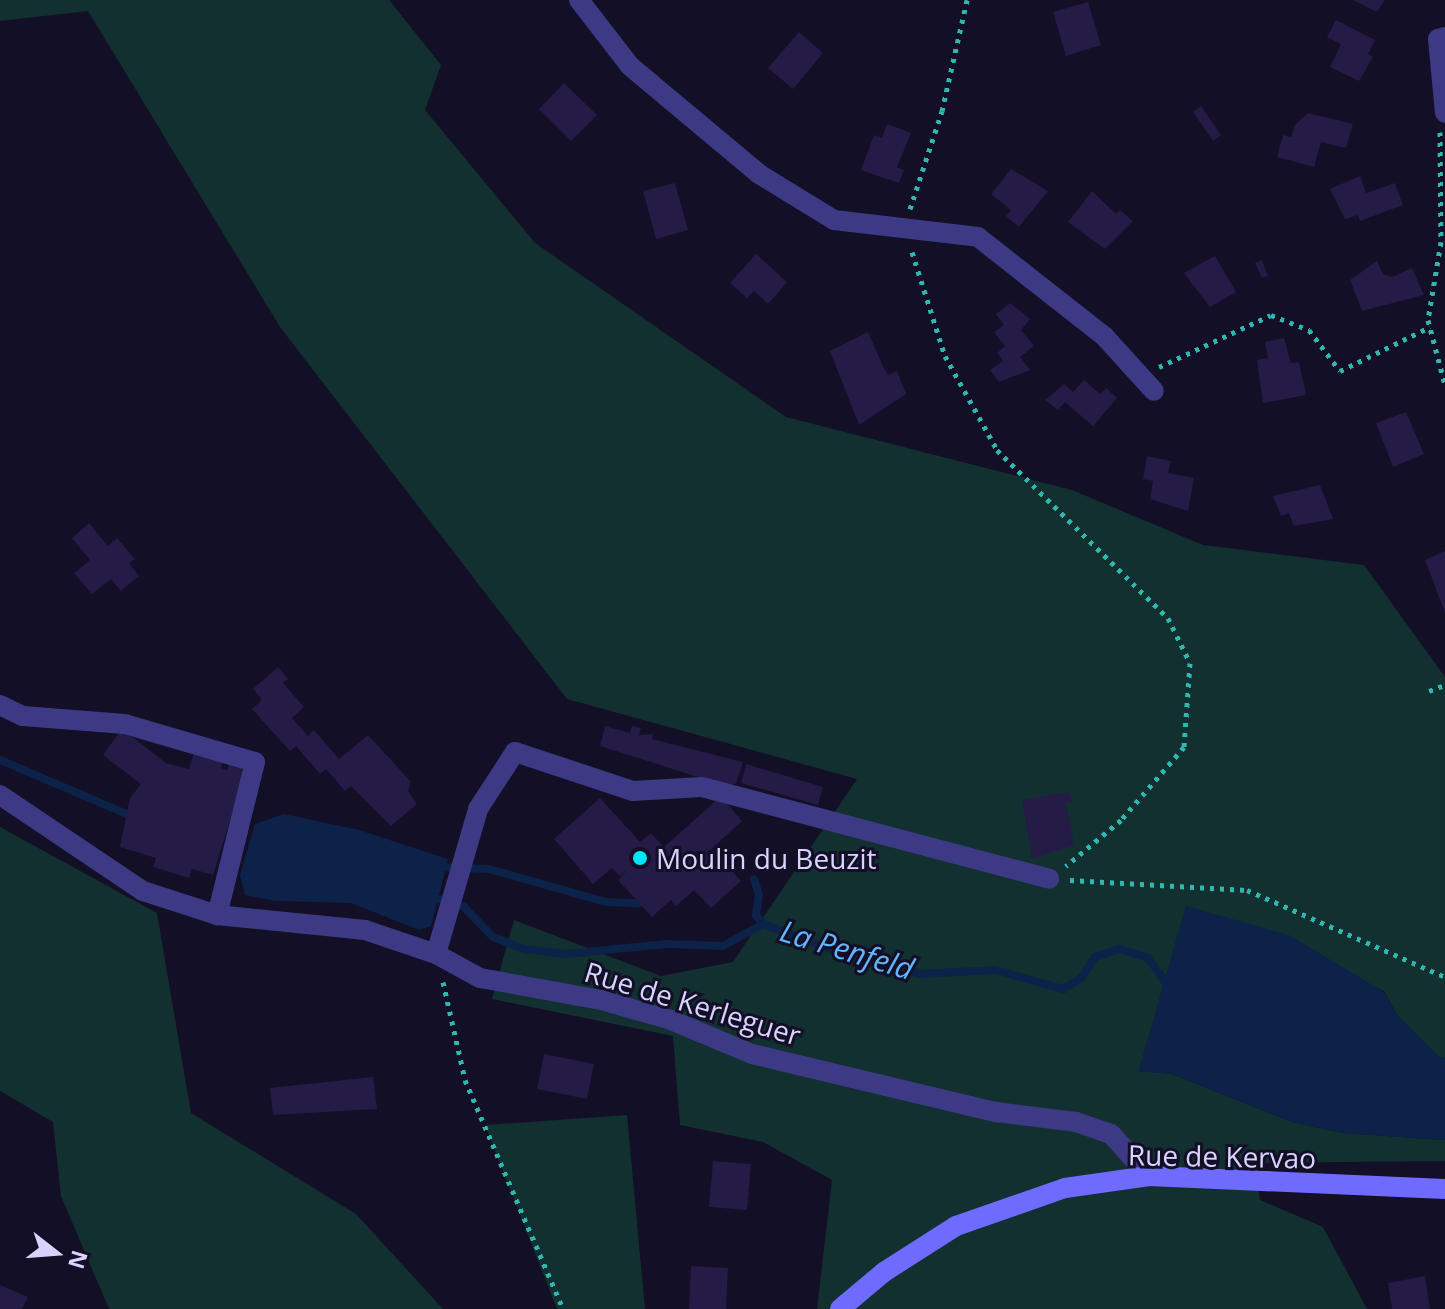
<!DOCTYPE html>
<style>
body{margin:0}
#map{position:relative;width:1445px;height:1309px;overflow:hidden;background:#130f26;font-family:"Open Sans",sans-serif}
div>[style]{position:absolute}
.green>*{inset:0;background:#12302f}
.water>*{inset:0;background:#0c2248}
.stream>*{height:8px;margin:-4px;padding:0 4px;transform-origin:4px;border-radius:4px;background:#0c2248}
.building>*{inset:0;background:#241b47}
.path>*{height:5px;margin-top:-2.5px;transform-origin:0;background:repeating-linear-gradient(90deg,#2fb8b0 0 4px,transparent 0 10px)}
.pedestrian>*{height:20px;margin:-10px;padding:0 10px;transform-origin:10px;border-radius:10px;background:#3d3a85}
.minor>*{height:20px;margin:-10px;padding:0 10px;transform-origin:10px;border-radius:10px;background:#3d3a85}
.secondary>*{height:20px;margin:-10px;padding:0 10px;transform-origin:10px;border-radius:10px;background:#6f6bff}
.dots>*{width:22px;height:22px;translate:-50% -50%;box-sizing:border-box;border:4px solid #130f26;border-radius:50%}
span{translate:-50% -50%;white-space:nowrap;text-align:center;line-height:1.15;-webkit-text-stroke:6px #130f26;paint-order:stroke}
.poi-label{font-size:28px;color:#d9d4ff}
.left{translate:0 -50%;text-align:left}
.street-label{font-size:28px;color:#d9d4ff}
.water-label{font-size:30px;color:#62b6ff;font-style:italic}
.north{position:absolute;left:16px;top:1213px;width:80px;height:80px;-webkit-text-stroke:6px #130f26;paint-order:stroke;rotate:107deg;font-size:22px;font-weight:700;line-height:32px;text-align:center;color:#d9d4ff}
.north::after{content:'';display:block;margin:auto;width:28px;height:36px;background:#d9d4ff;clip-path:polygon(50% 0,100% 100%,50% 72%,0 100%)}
</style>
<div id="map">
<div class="green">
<i style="clip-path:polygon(0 0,389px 0,441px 65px,425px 110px,535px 243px,786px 417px,1072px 490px,1203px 545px,1364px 565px,1445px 677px,1445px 1057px,1439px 1057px,1397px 1015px,1384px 991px,1186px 907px,1139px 1071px,1172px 1074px,1292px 1122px,1343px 1133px,1445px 1140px,1445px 1161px,1257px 1163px,1260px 1200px,1323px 1227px,1367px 1309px,817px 1309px,832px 1180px,763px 1142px,680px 1125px,673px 1036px,492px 999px,514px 920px,661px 976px,733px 962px,857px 779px,567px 699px,280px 327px,88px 11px,0 21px)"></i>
<i style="clip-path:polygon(0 827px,157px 913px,191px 1113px,356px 1214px,443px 1309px,109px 1309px,61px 1196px,53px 1122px,0 1091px)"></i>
<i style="clip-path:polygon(627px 1115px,645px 1309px,557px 1309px,485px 1125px)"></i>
</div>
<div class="water">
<i style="clip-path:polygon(284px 814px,359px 830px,448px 859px,431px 926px,419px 930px,351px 903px,275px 901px,245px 895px,240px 875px,255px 824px)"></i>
<i style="clip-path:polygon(1186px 906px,1289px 935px,1384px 992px,1397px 1015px,1439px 1057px,1445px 1057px,1445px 1140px,1343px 1133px,1292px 1122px,1172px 1074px,1139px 1071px)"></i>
</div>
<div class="stream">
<i style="left:0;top:760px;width:140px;rotate:23.1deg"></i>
<i style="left:437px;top:867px;width:52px;rotate:2.2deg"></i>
<i style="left:489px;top:869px;width:122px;rotate:15.8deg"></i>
<i style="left:606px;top:902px;width:33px;rotate:2deg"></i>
<i style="left:754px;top:879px;width:16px;rotate:72deg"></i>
<i style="left:759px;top:894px;width:21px;rotate:98deg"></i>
<i style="left:756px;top:915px;width:11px;rotate:52deg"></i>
<i style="left:430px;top:896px;width:36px;rotate:18deg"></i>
<i style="left:464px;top:907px;width:42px;rotate:46deg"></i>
<i style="left:493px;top:937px;width:34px;rotate:21deg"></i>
<i style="left:525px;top:949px;width:39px;rotate:7deg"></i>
<i style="left:564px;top:954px;width:104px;rotate:-5.5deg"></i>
<i style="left:668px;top:944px;width:55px;rotate:2.1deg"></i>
<i style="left:723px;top:946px;width:46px;rotate:-28.8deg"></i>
<i style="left:763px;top:924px;width:78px;rotate:20.3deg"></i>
<i style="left:836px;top:951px;width:31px;rotate:2deg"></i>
<i style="left:867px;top:952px;width:56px;rotate:22.9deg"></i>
<i style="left:919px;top:974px;width:76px;rotate:-3deg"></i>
<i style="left:995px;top:970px;width:71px;rotate:15.6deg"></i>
<i style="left:1063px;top:989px;width:21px;rotate:-31deg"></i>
<i style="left:1081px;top:978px;width:25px;rotate:-56deg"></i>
<i style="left:1095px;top:957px;width:25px;rotate:-18deg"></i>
<i style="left:1119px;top:949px;width:30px;rotate:17deg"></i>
<i style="left:1148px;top:958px;width:32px;rotate:54deg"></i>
</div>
<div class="building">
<i style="clip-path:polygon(1353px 0,1385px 0,1377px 12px)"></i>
<i style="clip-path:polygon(1088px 2px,1101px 45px,1066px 56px,1053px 12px)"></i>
<i style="clip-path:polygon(1336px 20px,1375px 40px,1368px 54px,1373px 57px,1359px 81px,1330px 67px,1341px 44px,1327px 37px)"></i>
<i style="clip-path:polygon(799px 32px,823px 53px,793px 89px,768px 68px)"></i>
<i style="clip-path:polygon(564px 83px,597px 115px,571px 141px,539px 109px)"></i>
<i style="clip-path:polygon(1201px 106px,1221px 135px,1213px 141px,1193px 112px)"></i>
<i style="clip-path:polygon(1308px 113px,1353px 124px,1346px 148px,1321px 142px,1314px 167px,1277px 157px,1283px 135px,1291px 137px,1295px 125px)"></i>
<i style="clip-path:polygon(887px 124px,911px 133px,897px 167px,904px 170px,899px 183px,861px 170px,874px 135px,882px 138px)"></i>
<i style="clip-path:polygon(1011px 169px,1048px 191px,1019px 227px,1006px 216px,1011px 210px,991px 194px)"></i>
<i style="clip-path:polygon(1360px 176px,1366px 193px,1395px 183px,1403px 205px,1360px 221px,1358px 215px,1345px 219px,1330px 189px)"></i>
<i style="clip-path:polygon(675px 183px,688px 230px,656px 239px,643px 191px)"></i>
<i style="clip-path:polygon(1092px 191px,1116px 214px,1120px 210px,1133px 221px,1105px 249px,1068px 222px)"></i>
<i style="clip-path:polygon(756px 254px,787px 282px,768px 304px,754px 291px,747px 298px,730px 283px)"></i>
<i style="clip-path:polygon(1215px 256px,1236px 292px,1210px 307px,1184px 273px)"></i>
<i style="clip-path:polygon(1262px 260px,1268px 276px,1262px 278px,1255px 263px)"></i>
<i style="clip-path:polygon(1377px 261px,1383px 274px,1392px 277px,1412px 268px,1424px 295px,1362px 311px,1350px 280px)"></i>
<i style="clip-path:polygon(1010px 303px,1030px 319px,1021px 330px,1034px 346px,1020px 357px,1030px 370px,999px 382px,990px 370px,1003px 361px,997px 353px,1005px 346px,994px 332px,1004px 325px,996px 314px)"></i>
<i style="clip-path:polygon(868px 332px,883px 366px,888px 375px,897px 371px,906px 394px,859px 425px,830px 351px)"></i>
<i style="clip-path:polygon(1284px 338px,1291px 363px,1299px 362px,1306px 395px,1263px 403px,1257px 360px,1268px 358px,1265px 342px)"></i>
<i style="clip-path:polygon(1084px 380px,1100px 394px,1106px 388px,1117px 398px,1093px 426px,1065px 402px,1058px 410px,1045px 400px,1064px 384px,1073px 392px)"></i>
<i style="clip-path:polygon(1406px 412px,1424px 454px,1393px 467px,1376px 423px)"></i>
<i style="clip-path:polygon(1147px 456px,1171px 461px,1168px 473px,1194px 478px,1188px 511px,1150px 499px,1153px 481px,1143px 479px)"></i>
<i style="clip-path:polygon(1320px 485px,1333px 519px,1294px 526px,1289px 513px,1281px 516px,1273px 496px)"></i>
<i style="clip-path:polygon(89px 523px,108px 546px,117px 538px,135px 559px,129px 563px,139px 576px,121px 591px,111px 579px,92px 594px,74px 573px,90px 560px,72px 538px)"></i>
<i style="clip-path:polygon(1445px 551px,1445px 613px,1425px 560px)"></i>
<i style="clip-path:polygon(278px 667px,288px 679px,283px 683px,304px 707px,292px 718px,308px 736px,314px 730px,339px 759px,368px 735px,411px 782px,408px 791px,417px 804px,391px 826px,351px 786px,345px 791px,326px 769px,320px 774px,296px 746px,290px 751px,252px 709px,262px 700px,253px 689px)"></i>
<i style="clip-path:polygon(605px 726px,630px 733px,632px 726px,641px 728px,639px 735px,653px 734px,652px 739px,743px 762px,736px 784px,723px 785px,600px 746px)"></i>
<i style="clip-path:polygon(122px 729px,166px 763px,189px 769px,195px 750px,224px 758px,221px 768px,227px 770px,229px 764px,241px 767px,244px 775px,213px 875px,192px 869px,189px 878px,153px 867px,156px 858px,120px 847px,130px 798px,141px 784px,103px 755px)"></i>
<i style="clip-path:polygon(746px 764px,823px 787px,818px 805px,741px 783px)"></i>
<i style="clip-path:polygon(1070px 792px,1072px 802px,1066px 803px,1074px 845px,1032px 859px,1022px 800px)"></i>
<i style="clip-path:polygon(600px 798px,640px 842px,651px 833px,664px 847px,718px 799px,724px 800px,742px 821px,706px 854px,711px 859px,724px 847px,733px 857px,726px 864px,741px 881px,711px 908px,694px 890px,676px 906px,671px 900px,652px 917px,618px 880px,628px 869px,620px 876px,612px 868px,593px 884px,554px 839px)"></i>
<i style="clip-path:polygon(544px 1054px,594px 1064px,587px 1099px,537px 1089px)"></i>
<i style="clip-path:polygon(373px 1077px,377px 1109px,273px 1115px,270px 1088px)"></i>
<i style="clip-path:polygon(713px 1161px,751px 1164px,747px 1210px,709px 1207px)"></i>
<i style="clip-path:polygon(691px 1266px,728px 1268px,726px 1309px,689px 1309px)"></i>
<i style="clip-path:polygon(1425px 1276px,1430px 1309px,1392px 1309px,1388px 1283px)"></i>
<i style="clip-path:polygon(0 1285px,28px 1297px,22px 1309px,0 1309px)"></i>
</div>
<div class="path">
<i style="left:1440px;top:132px;width:110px;rotate:89.5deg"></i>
<i style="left:1441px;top:242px;width:79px;rotate:99.5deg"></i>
<i style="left:1428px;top:320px;width:67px;rotate:75.3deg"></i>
<i style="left:910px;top:209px;width:103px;rotate:-71.9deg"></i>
<i style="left:942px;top:111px;width:114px;rotate:-77.3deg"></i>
<i style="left:912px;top:252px;width:109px;rotate:72.4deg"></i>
<i style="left:945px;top:356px;width:107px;rotate:61deg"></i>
<i style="left:997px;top:450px;width:240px;rotate:44.5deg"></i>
<i style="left:1168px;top:618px;width:50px;rotate:63.9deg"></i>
<i style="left:1190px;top:663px;width:84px;rotate:94.1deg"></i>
<i style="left:1184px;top:747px;width:96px;rotate:130.8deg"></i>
<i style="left:1121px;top:820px;width:72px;rotate:140.1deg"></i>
<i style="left:1159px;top:367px;width:123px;rotate:-24.9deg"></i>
<i style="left:1271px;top:315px;width:41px;rotate:21.5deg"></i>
<i style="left:1309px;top:330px;width:51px;rotate:52.9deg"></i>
<i style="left:1340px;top:371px;width:100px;rotate:-26.1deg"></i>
<i style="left:1429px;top:691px;width:17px;rotate:-21deg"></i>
<i style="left:1070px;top:880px;width:177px;rotate:3.2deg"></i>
<i style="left:1247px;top:890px;width:216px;rotate:23.7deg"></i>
<i style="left:443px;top:982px;width:100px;rotate:77.3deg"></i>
<i style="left:465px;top:1080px;width:249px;rotate:66.8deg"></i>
</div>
<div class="pedestrian">
<i style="left:0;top:795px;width:172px;rotate:33.9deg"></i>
<i style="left:143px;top:891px;width:78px;rotate:18deg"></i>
</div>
<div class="minor">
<i style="left:579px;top:0;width:83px;rotate:52.3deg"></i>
<i style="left:630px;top:66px;width:168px;rotate:39.9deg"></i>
<i style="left:759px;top:174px;width:88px;rotate:31.5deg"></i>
<i style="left:834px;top:220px;width:145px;rotate:6.7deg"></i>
<i style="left:978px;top:237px;width:160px;rotate:38.2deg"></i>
<i style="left:1104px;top:336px;width:74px;rotate:47.7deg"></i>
<i style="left:1445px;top:37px;width:7px;rotate:164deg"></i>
<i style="left:1438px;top:39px;width:74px;rotate:84.6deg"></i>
<i style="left:0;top:705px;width:25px;rotate:26deg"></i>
<i style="left:23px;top:716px;width:102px;rotate:4.5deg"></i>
<i style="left:125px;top:724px;width:135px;rotate:16.3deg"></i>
<i style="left:255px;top:762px;width:158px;rotate:103.9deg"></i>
<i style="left:217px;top:915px;width:149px;rotate:5.8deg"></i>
<i style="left:365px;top:930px;width:75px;rotate:18.7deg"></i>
<i style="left:436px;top:954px;width:50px;rotate:28.6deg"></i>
<i style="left:480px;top:978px;width:123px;rotate:10.3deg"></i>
<i style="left:601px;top:1000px;width:73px;rotate:15.9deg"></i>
<i style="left:671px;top:1020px;width:88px;rotate:22.8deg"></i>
<i style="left:752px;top:1054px;width:251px;rotate:13.4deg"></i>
<i style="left:996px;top:1112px;width:81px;rotate:7.1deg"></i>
<i style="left:1076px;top:1122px;width:37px;rotate:19deg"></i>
<i style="left:1111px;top:1134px;width:57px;rotate:47.9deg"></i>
<i style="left:436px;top:954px;width:151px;rotate:-73.8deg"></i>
<i style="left:478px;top:809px;width:68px;rotate:-57deg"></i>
<i style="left:515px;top:752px;width:124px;rotate:18.3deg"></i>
<i style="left:633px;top:791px;width:69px;rotate:-3.3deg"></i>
<i style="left:702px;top:787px;width:359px;rotate:14.8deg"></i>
</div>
<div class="secondary">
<i style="left:840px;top:1309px;width:57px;rotate:-40.1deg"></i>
<i style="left:884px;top:1272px;width:85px;rotate:-32.6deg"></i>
<i style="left:956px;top:1226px;width:115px;rotate:-19.2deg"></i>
<i style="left:1065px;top:1188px;width:85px;rotate:-8.1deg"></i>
<i style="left:1149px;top:1176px;width:296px;rotate:2.5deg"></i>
</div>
<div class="dots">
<i style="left:640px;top:858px;background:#00e5ff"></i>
</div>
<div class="poi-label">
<span class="left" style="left:656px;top:858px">Moulin du Beuzit</span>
</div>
<div class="street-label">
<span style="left:693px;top:1003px;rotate:17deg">Rue de Kerleguer</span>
<span style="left:1222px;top:1156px;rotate:1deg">Rue de Kervao</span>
</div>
<div class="water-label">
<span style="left:847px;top:950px;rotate:17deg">La Penfeld</span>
</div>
<div class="north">N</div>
</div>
